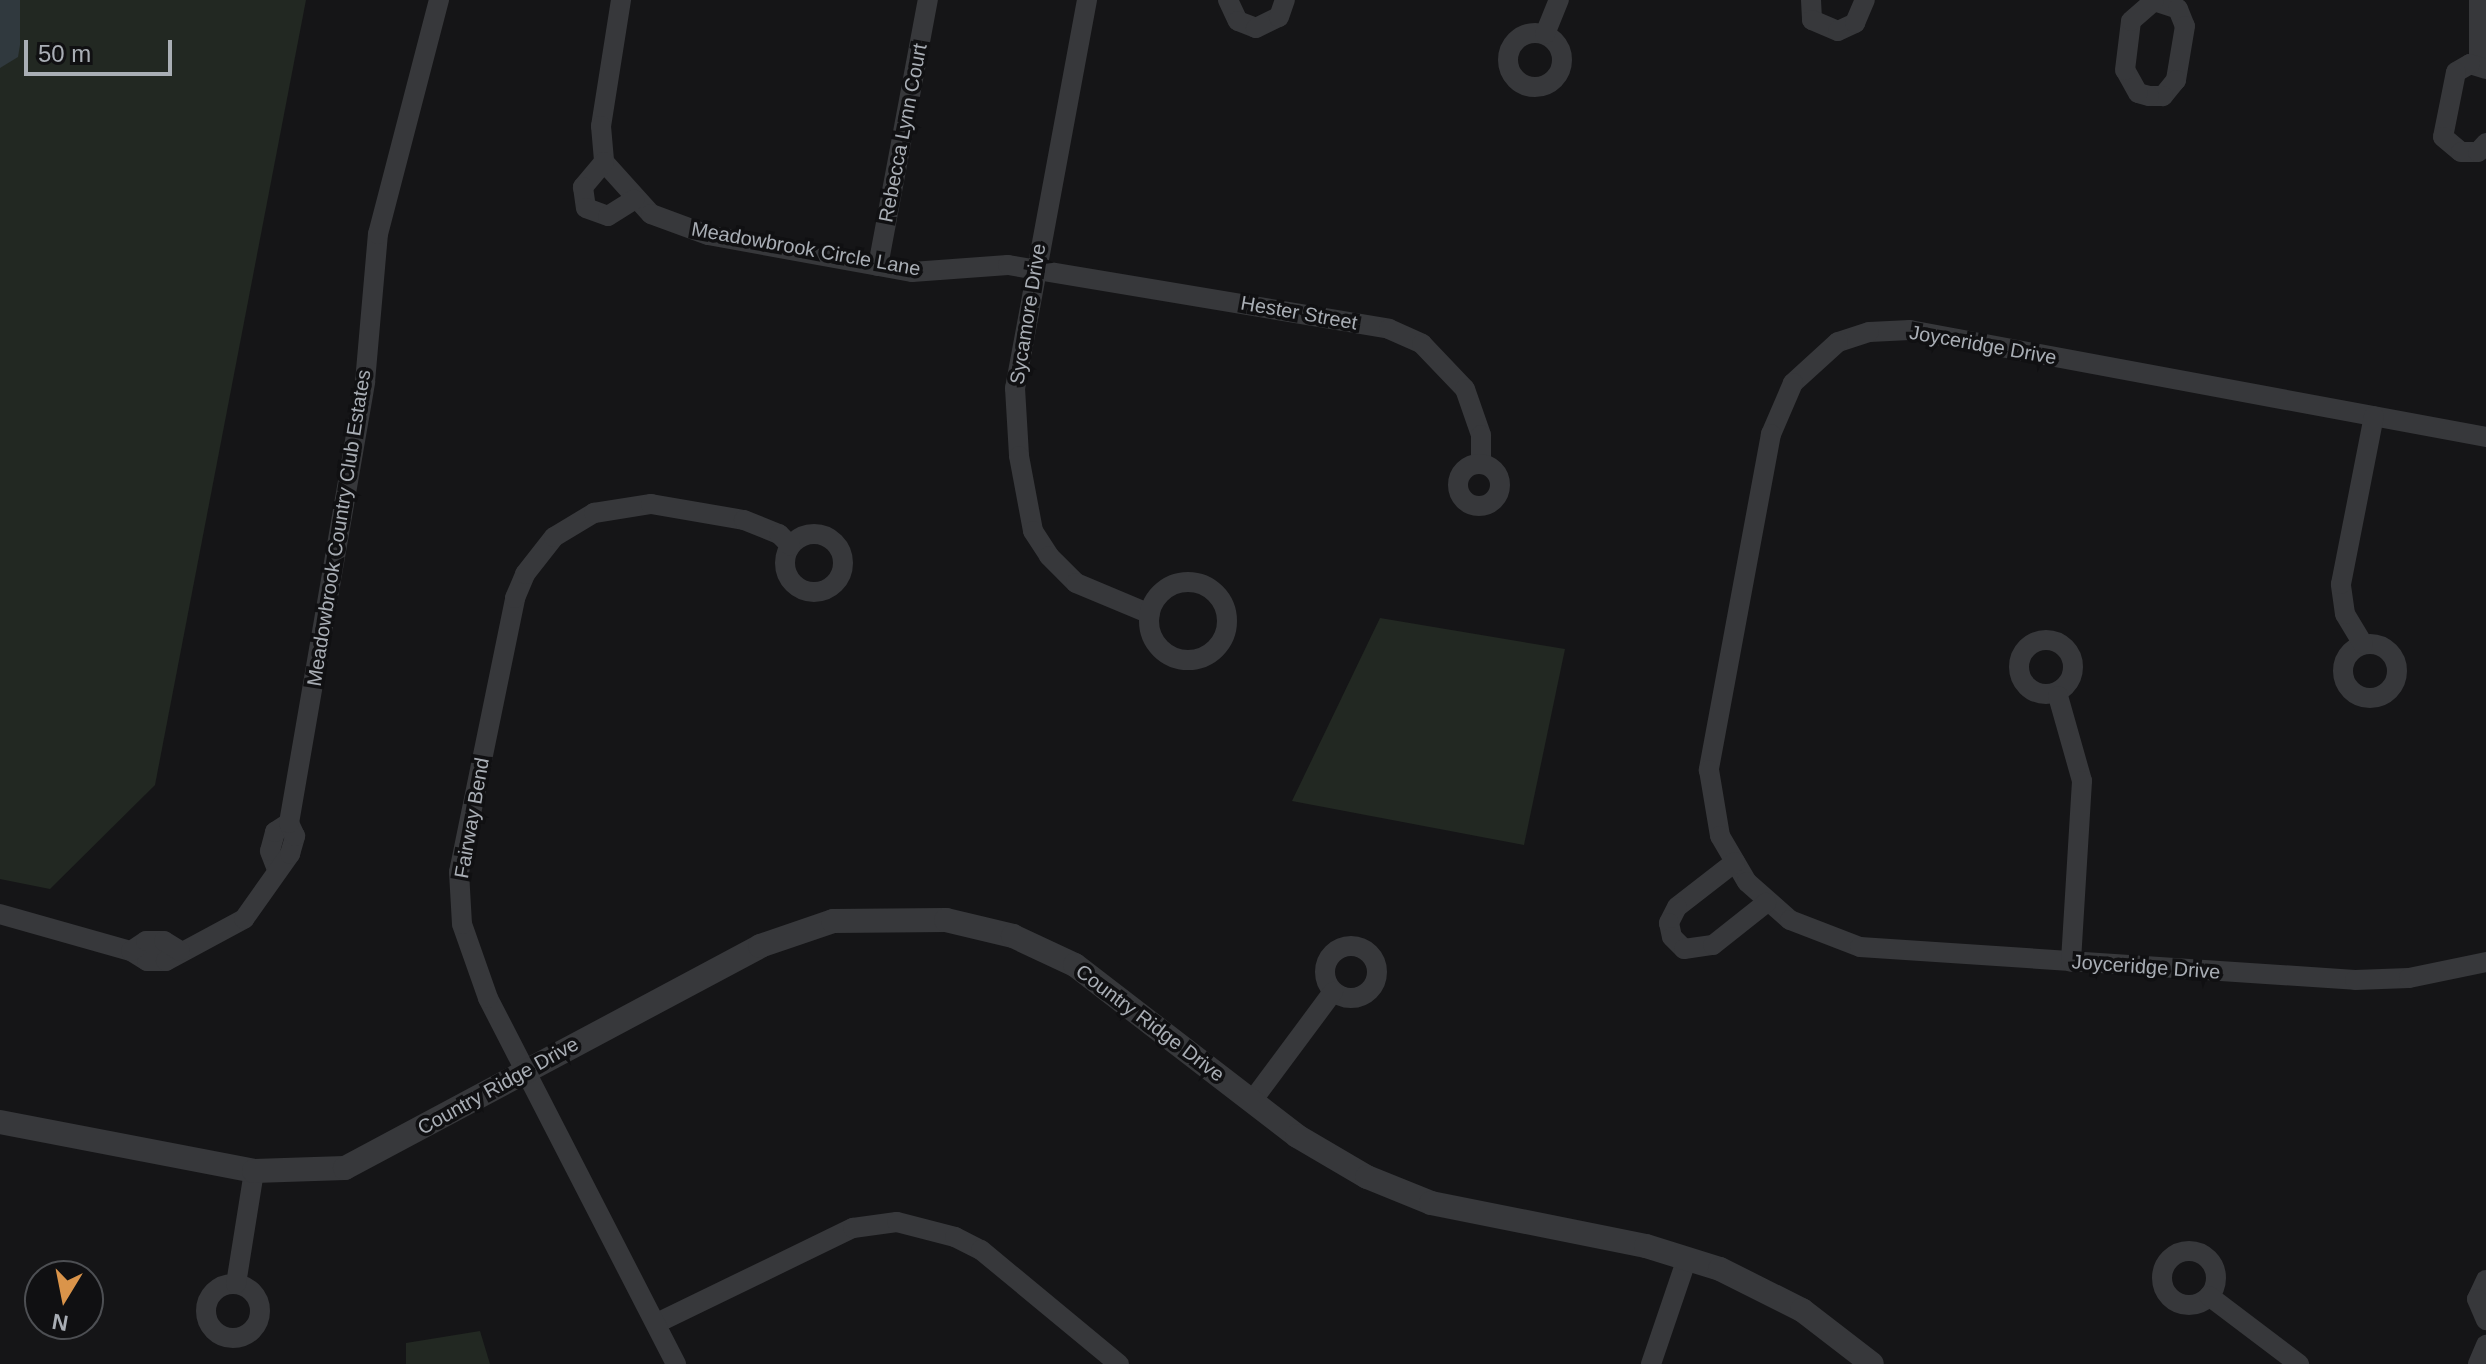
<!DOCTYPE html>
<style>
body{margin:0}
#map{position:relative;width:2486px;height:1364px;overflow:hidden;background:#151517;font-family:Helvetica,sans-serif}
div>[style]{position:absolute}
.green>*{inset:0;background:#222822}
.water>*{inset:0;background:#30393e}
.minor>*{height:20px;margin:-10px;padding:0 10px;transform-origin:10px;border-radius:10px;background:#37383b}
.minor>.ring{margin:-10px;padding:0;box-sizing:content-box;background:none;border:20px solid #37383b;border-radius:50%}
.tertiary>*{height:24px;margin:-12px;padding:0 12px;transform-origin:12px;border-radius:12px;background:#37383b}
span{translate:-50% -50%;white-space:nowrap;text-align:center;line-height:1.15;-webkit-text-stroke:7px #101012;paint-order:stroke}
.street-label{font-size:20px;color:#a9aeb5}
.north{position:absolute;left:24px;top:1260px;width:80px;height:80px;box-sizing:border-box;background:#101012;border:2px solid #4d4f53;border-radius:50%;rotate:190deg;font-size:22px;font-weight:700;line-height:32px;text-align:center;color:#a9aeb5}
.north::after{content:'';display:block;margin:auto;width:28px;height:36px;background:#da944a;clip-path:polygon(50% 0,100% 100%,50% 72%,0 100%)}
.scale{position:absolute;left:24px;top:40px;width:148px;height:36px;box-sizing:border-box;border:4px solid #a9aeb5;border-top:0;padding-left:10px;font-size:24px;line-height:28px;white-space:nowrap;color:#a9aeb5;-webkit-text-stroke:6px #101012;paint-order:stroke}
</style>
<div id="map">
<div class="green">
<i style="clip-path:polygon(0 0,306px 0,155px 785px,50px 889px,0 879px)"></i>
<i style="clip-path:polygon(1380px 618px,1565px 649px,1524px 845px,1292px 801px)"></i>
<i style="clip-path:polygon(480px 1331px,490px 1364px,406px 1364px,406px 1343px)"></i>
</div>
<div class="water">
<i style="clip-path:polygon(0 0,20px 0,20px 45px,18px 57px,0 68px)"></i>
</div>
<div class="minor">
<i style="left:621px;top:0;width:128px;rotate:99deg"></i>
<i style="left:601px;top:126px;width:36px;rotate:85deg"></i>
<i style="left:604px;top:162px;width:70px;rotate:47.9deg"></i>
<i style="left:651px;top:214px;width:61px;rotate:20.2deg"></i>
<i style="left:708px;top:235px;width:207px;rotate:10.3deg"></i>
<i style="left:912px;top:272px;width:96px;rotate:-4.2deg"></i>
<i style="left:1008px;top:265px;width:386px;rotate:9.5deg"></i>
<i style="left:1389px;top:329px;width:36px;rotate:24deg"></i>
<i style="left:1422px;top:344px;width:62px;rotate:46.3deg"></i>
<i style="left:1465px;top:389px;width:49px;rotate:70.8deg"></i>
<i style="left:1481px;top:435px;width:29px;rotate:90deg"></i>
<i style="left:1087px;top:0;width:395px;rotate:100.5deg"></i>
<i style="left:1015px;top:388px;width:68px;rotate:86.6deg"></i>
<i style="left:1019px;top:456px;width:76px;rotate:79.4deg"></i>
<i style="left:1033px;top:531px;width:30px;rotate:57deg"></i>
<i style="left:1049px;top:556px;width:38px;rotate:45deg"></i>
<i style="left:1076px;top:583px;width:80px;rotate:22.7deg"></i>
<i style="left:1228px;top:0;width:23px;rotate:65deg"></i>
<i style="left:1238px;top:21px;width:19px;rotate:21deg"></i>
<i style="left:1256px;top:28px;width:25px;rotate:-26deg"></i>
<i style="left:1279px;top:17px;width:18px;rotate:-71deg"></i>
<i style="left:1811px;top:0;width:20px;rotate:87deg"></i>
<i style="left:1812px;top:20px;width:28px;rotate:23deg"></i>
<i style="left:1838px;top:31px;width:19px;rotate:-25deg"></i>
<i style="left:1855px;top:23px;width:25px;rotate:-67deg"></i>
<i style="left:2154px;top:1px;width:25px;rotate:18deg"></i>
<i style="left:2178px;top:9px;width:18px;rotate:68deg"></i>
<i style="left:2185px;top:26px;width:55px;rotate:99.5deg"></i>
<i style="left:2176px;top:80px;width:21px;rotate:129deg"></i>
<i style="left:2163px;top:96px;width:14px;rotate:180deg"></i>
<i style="left:2149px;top:96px;width:11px;rotate:-165deg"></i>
<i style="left:2138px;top:93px;width:26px;rotate:-119deg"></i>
<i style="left:2125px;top:70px;width:49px;rotate:-83deg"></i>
<i style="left:2131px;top:21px;width:30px;rotate:-41deg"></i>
<i class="ring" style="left:1508px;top:33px;width:34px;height:34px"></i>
<i style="left:1545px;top:34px;width:37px;rotate:-68deg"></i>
<i style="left:2479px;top:65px;width:65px;rotate:-90deg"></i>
<i style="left:2486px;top:69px;width:17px;rotate:-163deg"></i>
<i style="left:2470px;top:64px;width:16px;rotate:150deg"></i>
<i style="left:2456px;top:72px;width:66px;rotate:101.3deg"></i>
<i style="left:2443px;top:137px;width:23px;rotate:40deg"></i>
<i style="left:2461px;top:152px;width:17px"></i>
<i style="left:2478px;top:152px;width:12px;rotate:-48deg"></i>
<i style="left:604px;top:162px;width:33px;rotate:130deg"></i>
<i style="left:583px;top:187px;width:21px;rotate:82deg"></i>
<i style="left:586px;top:208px;width:23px;rotate:20deg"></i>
<i style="left:608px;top:216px;width:31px;rotate:-32deg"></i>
<i style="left:878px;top:266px;width:271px;rotate:-79.4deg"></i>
<i style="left:2486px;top:437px;width:586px;rotate:-169.48deg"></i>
<i style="left:1910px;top:330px;width:41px;rotate:177.2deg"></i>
<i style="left:1869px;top:332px;width:33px;rotate:162deg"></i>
<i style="left:1838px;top:342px;width:61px;rotate:137.7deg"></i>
<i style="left:1793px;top:383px;width:56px;rotate:113.3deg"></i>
<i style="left:1771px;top:434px;width:342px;rotate:100.5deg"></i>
<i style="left:1709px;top:770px;width:67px;rotate:80.5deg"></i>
<i style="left:1720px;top:836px;width:53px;rotate:59.6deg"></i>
<i style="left:1747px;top:882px;width:57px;rotate:41.5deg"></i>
<i style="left:1790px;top:920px;width:75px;rotate:21.1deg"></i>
<i style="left:1860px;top:947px;width:496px;rotate:3.8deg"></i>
<i style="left:2355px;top:980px;width:54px;rotate:-2.1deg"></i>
<i style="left:2409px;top:978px;width:79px;rotate:-11.7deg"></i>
<i class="ring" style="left:1458px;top:464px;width:22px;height:22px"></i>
<i class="ring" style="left:785px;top:534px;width:38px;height:38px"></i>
<i class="ring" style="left:1149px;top:582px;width:58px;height:58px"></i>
<i class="ring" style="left:2019px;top:640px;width:34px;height:34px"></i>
<i class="ring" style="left:2343px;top:644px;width:34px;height:34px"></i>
<i style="left:2363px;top:644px;width:35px;rotate:-121deg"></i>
<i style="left:2345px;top:614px;width:30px;rotate:-98deg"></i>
<i style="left:2341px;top:584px;width:171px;rotate:-78.9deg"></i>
<i style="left:2058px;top:696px;width:88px;rotate:74.2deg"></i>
<i style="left:2082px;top:781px;width:181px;rotate:93.5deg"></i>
<i style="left:1735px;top:862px;width:73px;rotate:142.2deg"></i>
<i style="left:1677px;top:907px;width:18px;rotate:117deg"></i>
<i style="left:1669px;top:923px;width:14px;rotate:78deg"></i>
<i style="left:1672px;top:937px;width:17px;rotate:45deg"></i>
<i style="left:1684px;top:949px;width:29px;rotate:-8deg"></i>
<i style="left:1713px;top:945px;width:68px;rotate:-38.4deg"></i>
<i style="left:276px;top:867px;width:17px;rotate:-111deg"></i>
<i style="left:270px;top:851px;width:20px;rotate:-75deg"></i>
<i style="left:275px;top:832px;width:17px;rotate:-33deg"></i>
<i style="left:0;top:914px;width:136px;rotate:15.8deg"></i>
<i style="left:131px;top:951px;width:19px;rotate:32deg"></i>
<i style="left:147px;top:961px;width:19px"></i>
<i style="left:166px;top:961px;width:89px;rotate:-28.3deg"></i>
<i style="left:244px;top:919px;width:80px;rotate:-54.7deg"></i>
<i style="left:290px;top:854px;width:19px;rotate:-74deg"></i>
<i style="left:295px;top:836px;width:14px;rotate:-115deg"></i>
<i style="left:289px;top:823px;width:448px;rotate:-80.2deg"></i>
<i style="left:365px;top:382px;width:149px;rotate:-85deg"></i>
<i style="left:378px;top:234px;width:242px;rotate:-75.4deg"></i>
<i class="ring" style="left:1325px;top:946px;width:32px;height:32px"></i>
<i style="left:131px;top:951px;width:18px;rotate:-34deg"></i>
<i style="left:146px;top:941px;width:18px"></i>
<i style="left:164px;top:941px;width:19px;rotate:32deg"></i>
<i style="left:1252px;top:1101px;width:136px;rotate:-53.4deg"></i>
<i class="ring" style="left:2162px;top:1251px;width:34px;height:34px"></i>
<i style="left:2486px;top:1280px;width:21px;rotate:115deg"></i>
<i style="left:2477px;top:1299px;width:23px;rotate:67deg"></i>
<i class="ring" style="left:206px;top:1284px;width:34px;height:34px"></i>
<i style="left:236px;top:1284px;width:114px;rotate:-80.9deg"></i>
<i style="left:2209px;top:1296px;width:113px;rotate:37.1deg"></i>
<i style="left:657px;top:1323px;width:218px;rotate:-25.9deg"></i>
<i style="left:853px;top:1228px;width:44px;rotate:-7.8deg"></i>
<i style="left:897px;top:1222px;width:60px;rotate:14.5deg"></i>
<i style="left:955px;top:1237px;width:29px;rotate:27deg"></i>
<i style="left:981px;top:1250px;width:179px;rotate:39.6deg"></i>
<i style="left:676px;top:1364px;width:411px;rotate:-117.2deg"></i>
<i style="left:488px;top:998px;width:78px;rotate:-109.4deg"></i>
<i style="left:462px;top:924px;width:52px;rotate:-93.3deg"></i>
<i style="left:459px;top:872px;width:280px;rotate:-78.4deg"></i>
<i style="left:515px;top:598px;width:26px;rotate:-67deg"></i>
<i style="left:525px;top:574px;width:47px;rotate:-51.9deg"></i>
<i style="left:554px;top:537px;width:47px;rotate:-31deg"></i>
<i style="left:594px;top:513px;width:58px;rotate:-9deg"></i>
<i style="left:651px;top:504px;width:94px;rotate:9.8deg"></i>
<i style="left:744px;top:520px;width:38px;rotate:22deg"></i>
<i style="left:779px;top:534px;width:16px;rotate:45deg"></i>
<i style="left:1651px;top:1364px;width:112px;rotate:-71.2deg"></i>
<i style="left:2478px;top:1364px;width:21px;rotate:-67deg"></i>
</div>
<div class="tertiary">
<i style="left:0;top:1122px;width:259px;rotate:10.9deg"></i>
<i style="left:254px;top:1171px;width:91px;rotate:-1.9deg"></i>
<i style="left:345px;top:1168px;width:471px;rotate:-28.1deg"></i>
<i style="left:760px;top:946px;width:77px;rotate:-18.9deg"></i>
<i style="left:833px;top:921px;width:113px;rotate:-0.5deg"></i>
<i style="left:946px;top:920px;width:69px;rotate:13.4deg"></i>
<i style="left:1013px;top:936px;width:68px;rotate:25.1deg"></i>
<i style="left:1075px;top:965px;width:280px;rotate:37.6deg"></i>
<i style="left:1297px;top:1136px;width:81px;rotate:30.4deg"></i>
<i style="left:1367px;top:1177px;width:69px;rotate:22.1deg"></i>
<i style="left:1431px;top:1203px;width:219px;rotate:11.3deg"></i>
<i style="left:1646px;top:1246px;width:77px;rotate:17.3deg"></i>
<i style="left:1720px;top:1269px;width:92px;rotate:26.6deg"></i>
<i style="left:1802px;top:1310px;width:88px;rotate:37.6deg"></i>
</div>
<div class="street-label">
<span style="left:903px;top:133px;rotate:-79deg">Rebecca Lynn Court</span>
<span style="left:806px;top:249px;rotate:10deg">Meadowbrook Circle Lane</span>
<span style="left:1299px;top:313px;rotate:10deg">Hester Street</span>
<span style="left:1028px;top:314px;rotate:-81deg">Sycamore Drive</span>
<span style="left:1983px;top:345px;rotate:10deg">Joyceridge Drive</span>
<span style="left:339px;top:528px;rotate:-81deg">Meadowbrook Country Club Estates</span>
<span style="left:472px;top:818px;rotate:-80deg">Fairway Bend</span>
<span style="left:2146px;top:967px;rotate:4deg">Joyceridge Drive</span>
<span style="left:1150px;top:1023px;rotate:37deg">Country Ridge Drive</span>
<span style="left:498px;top:1086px;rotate:-29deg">Country Ridge Drive</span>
</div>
<div class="north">N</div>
<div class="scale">50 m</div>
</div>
